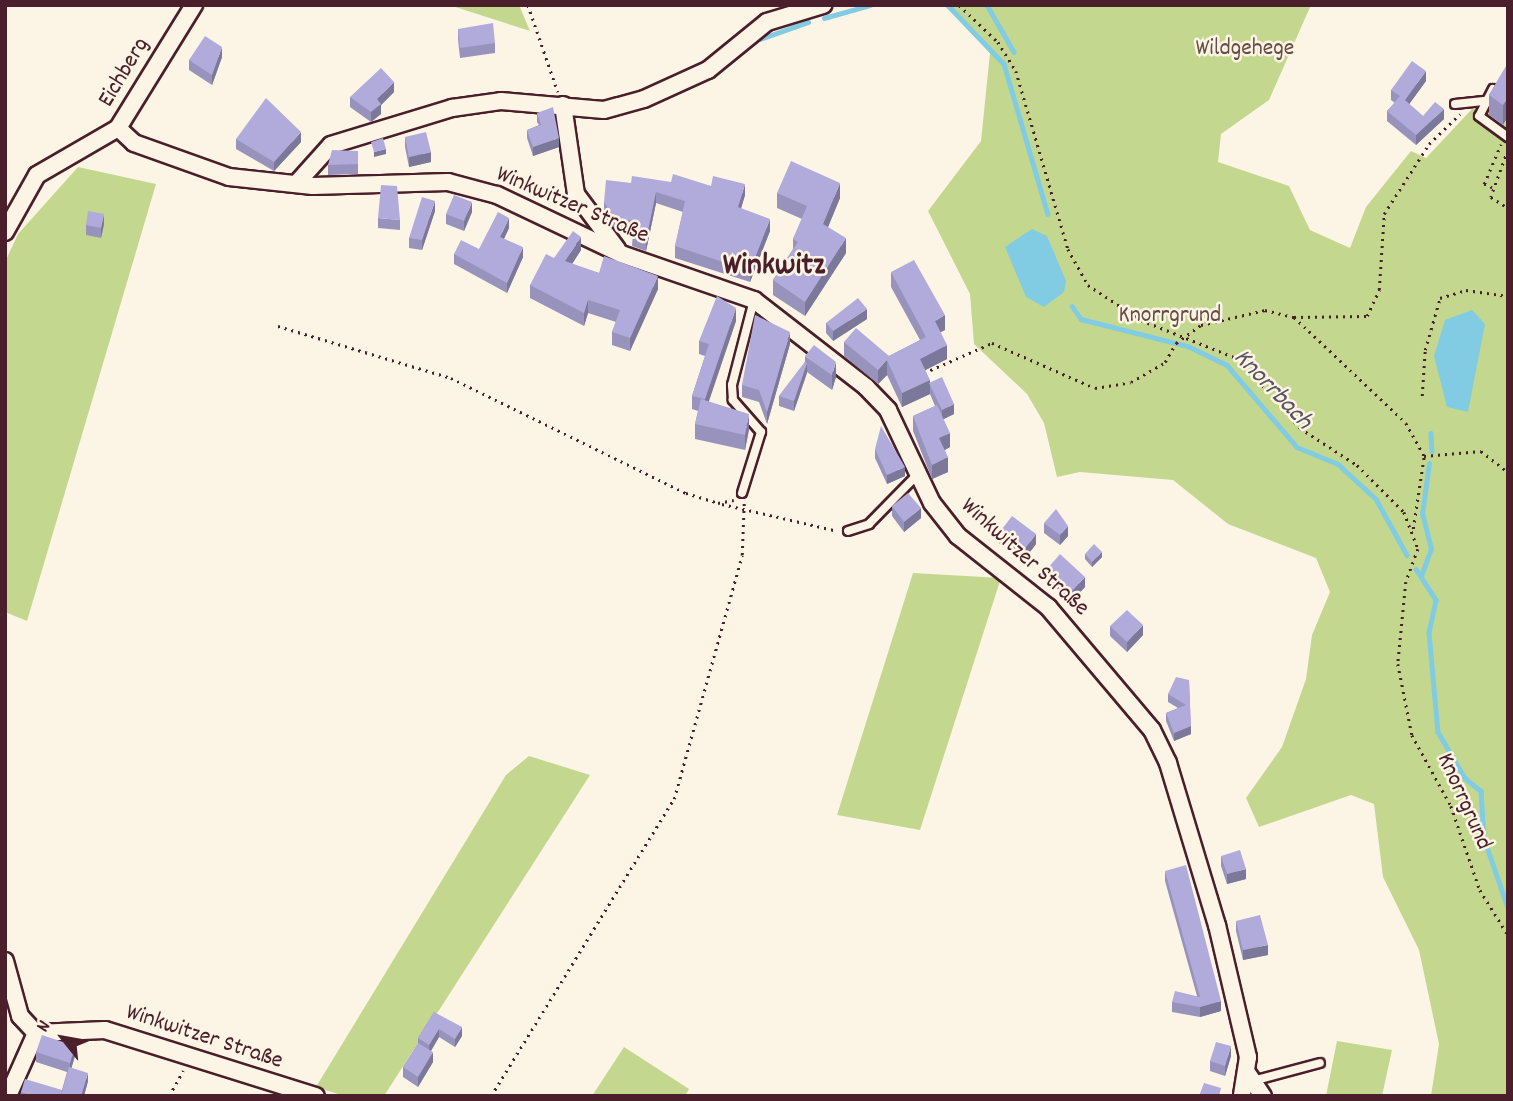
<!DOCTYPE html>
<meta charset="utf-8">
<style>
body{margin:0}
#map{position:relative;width:1513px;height:1101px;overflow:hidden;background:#fcf5e5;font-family:Dekko,sans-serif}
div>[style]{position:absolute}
.green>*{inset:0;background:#c3d88e}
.water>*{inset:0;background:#81cce2}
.stream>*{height:4.5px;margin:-2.25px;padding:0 2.25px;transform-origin:2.25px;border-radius:2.25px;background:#81cce2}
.path>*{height:2.5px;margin-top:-1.25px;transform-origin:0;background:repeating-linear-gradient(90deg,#4a1f2b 0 2px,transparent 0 7px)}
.roads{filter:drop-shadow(2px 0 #4a1f2b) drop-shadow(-2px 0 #4a1f2b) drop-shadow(0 2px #4a1f2b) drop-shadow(0 -2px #4a1f2b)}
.service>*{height:8px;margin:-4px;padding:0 4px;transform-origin:4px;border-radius:4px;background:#fcf5e5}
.minor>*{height:16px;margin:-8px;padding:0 8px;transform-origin:8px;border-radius:8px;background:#fcf5e5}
.wall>*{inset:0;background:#9893bd}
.shaded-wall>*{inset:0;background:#7c789a}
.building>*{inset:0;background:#b1abdc}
span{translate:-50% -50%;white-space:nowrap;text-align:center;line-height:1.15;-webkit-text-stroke:5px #fcf5e5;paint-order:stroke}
.park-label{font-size:24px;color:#684d44}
.street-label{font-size:24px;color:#4a1f2b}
.water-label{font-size:26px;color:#5a5362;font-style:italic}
.district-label{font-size:32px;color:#4a1f2b;font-weight:700}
.frame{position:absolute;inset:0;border:7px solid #4a1f2b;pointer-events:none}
.north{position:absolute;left:28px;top:1003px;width:70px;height:70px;-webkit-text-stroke:5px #fcf5e5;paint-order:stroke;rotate:301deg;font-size:19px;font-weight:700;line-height:28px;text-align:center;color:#4a1f2b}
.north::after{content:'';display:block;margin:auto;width:24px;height:32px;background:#4a1f2b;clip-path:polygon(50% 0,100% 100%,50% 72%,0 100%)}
</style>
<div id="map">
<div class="green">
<i style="clip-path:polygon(449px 5px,519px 5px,530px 31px)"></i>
<i style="clip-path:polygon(944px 5px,1311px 5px,1269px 100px,1221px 134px,1218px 162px,1289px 186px,1310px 230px,1350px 248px,1366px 207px,1411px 151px,1426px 158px,1472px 109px,1492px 108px,1488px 116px,1503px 125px,1508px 117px,1508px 1096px,1431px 1096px,1439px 1044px,1419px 950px,1383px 877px,1374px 804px,1351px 795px,1259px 827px,1246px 798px,1282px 747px,1306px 679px,1312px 635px,1330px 592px,1316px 558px,1228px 524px,1173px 480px,1080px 472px,1057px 477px,1044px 423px,1027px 394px,974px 344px,970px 294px,928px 211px,981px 141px,990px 53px)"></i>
<i style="clip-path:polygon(78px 167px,156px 184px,27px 621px,5px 612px,5px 262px,18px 234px)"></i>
<i style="clip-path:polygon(913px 573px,1001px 578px,920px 830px,837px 815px)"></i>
<i style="clip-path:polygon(529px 756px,590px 775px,384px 1096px,344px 1096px,316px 1087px,506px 775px)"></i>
<i style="clip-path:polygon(1337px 1041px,1392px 1050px,1382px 1096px,1326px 1096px)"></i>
<i style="clip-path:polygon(624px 1047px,689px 1089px,685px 1096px,592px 1096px)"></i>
</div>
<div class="water">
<i style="clip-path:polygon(1032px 229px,1047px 236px,1066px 281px,1064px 292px,1044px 307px,1026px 297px,1005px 247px)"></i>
<i style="clip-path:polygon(1472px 310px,1485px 324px,1468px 412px,1447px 407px,1434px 356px,1445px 320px)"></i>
</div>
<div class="stream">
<i style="left:948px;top:5px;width:81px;rotate:46.5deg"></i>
<i style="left:1004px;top:64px;width:156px;rotate:73.7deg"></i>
<i style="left:987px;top:5px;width:54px;rotate:60.1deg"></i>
<i style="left:824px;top:18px;width:48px;rotate:-15.8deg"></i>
<i style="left:757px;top:40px;width:54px;rotate:-19.4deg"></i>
<i style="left:1072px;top:306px;width:16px;rotate:55deg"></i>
<i style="left:1081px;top:319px;width:110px;rotate:14.2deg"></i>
<i style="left:1188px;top:346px;width:43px;rotate:26deg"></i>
<i style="left:1227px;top:365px;width:108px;rotate:49.5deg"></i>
<i style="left:1297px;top:447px;width:44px;rotate:22.5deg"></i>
<i style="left:1338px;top:464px;width:52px;rotate:42.6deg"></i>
<i style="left:1376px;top:499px;width:64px;rotate:61deg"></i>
<i style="left:1431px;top:433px;width:18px;rotate:87deg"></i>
<i style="left:1416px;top:569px;width:37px;rotate:57deg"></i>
<i style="left:1436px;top:600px;width:33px;rotate:102deg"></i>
<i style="left:1429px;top:632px;width:100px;rotate:84.9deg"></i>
<i style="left:1438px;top:732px;width:53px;rotate:59.6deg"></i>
<i style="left:1465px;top:778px;width:21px;rotate:39deg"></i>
<i style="left:1481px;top:791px;width:47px;rotate:86.3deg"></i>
<i style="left:1484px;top:838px;width:74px;rotate:71.1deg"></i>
<i style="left:1421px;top:576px;width:29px;rotate:-70deg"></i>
<i style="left:1431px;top:549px;width:36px;rotate:-104deg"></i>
<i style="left:1422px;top:514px;width:51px;rotate:-82.2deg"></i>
</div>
<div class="path">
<i style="left:528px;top:5px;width:92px;rotate:71deg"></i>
<i style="left:959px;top:5px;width:54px;rotate:43.5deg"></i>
<i style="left:998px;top:42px;width:34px;rotate:58deg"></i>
<i style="left:1016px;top:71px;width:185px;rotate:73.7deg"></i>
<i style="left:1068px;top:249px;width:41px;rotate:60.9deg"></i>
<i style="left:1088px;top:285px;width:64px;rotate:33.4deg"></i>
<i style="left:1141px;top:320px;width:105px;rotate:21.7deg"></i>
<i style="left:1239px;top:359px;width:92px;rotate:48.5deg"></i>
<i style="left:1300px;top:428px;width:68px;rotate:33deg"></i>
<i style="left:1357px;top:465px;width:66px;rotate:45deg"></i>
<i style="left:1404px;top:512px;width:40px;rotate:69deg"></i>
<i style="left:1418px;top:549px;width:35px;rotate:110deg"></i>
<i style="left:1406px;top:582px;width:82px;rotate:95.6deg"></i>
<i style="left:1398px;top:664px;width:72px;rotate:78.8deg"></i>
<i style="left:1412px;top:735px;width:81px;rotate:61.2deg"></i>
<i style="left:1451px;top:806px;width:89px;rotate:71deg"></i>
<i style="left:1480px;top:890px;width:53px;rotate:58.1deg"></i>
<i style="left:1508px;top:150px;width:50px;rotate:109.9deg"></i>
<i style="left:1491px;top:197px;width:20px;rotate:33deg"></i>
<i style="left:1492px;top:188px;width:9px;rotate:-153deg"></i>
<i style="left:1484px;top:184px;width:43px;rotate:-67deg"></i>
<i style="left:1294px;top:317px;width:154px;rotate:43.4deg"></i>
<i style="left:1406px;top:423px;width:38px;rotate:61deg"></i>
<i style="left:278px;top:326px;width:181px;rotate:16.7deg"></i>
<i style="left:451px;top:378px;width:262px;rotate:26.1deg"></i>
<i style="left:686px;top:493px;width:34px;rotate:17deg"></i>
<i style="left:718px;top:503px;width:16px;rotate:-11deg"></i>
<i style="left:924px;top:373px;width:74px;rotate:-23.8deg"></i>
<i style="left:992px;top:343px;width:112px;rotate:23.6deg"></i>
<i style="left:1095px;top:388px;width:36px;rotate:-9deg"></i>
<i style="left:1131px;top:382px;width:39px;rotate:-30deg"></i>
<i style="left:1165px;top:362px;width:22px;rotate:-60deg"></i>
<i style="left:1176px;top:343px;width:31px;rotate:-36deg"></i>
<i style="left:1201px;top:325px;width:66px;rotate:-13.2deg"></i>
<i style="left:1265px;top:310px;width:30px;rotate:14deg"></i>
<i style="left:1294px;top:317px;width:73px;rotate:-0.8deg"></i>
<i style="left:1367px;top:316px;width:29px;rotate:-65deg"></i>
<i style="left:1379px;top:290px;width:76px;rotate:-86.2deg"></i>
<i style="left:1384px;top:214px;width:83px;rotate:-57.3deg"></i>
<i style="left:1429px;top:144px;width:43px;rotate:-44.1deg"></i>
<i style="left:1422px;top:396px;width:46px;rotate:-86.3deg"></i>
<i style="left:1425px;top:350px;width:54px;rotate:-73.9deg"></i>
<i style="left:1440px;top:298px;width:27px;rotate:-17deg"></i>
<i style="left:1466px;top:290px;width:42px;rotate:8.1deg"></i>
<i style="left:722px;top:504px;width:119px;rotate:13.1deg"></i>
<i style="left:1413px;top:529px;width:74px;rotate:-81.4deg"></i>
<i style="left:1424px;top:456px;width:57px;rotate:-5deg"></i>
<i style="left:1481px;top:451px;width:34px;rotate:38deg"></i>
<i style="left:169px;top:1096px;width:29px;rotate:-61deg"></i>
<i style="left:491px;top:1096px;width:349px;rotate:-58.4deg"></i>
<i style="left:674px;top:799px;width:253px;rotate:-74.4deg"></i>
<i style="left:742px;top:555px;width:52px;rotate:-87.8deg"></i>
</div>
<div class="roads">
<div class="service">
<i style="left:1493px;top:89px;width:30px;rotate:117deg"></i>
<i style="left:1479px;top:116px;width:36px;rotate:36deg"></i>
<i style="left:1455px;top:104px;width:31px;rotate:-6deg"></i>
<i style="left:742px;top:493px;width:64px;rotate:-72.7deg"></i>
<i style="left:761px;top:432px;width:43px;rotate:-131.2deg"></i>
<i style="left:733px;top:400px;width:15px;rotate:-94deg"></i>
<i style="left:732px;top:385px;width:88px;rotate:-75.5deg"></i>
<i style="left:848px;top:531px;width:22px;rotate:-18deg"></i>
<i style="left:869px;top:524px;width:69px;rotate:-45.6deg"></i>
<i style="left:1256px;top:1080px;width:66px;rotate:-14.9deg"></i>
</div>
<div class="minor">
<i style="left:563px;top:105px;width:90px;rotate:81.7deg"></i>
<i style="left:576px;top:194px;width:69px;rotate:53.3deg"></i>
<i style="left:118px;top:128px;width:22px;rotate:43deg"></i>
<i style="left:134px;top:143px;width:101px;rotate:19.7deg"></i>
<i style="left:229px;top:177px;width:84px;rotate:6.1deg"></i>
<i style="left:313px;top:186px;width:135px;rotate:-1.7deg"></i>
<i style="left:448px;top:182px;width:51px;rotate:14.9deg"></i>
<i style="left:497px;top:195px;width:137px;rotate:25.4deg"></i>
<i style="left:621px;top:254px;width:141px;rotate:19.1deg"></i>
<i style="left:754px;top:300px;width:142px;rotate:37.8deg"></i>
<i style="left:866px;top:387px;width:32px;rotate:46deg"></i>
<i style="left:888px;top:410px;width:103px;rotate:64.7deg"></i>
<i style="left:932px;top:503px;width:42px;rotate:51.8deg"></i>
<i style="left:958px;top:536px;width:115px;rotate:38.3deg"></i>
<i style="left:1048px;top:607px;width:161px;rotate:49.8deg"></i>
<i style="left:1152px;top:730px;width:37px;rotate:64deg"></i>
<i style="left:1168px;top:763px;width:169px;rotate:73.2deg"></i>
<i style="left:1217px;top:925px;width:136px;rotate:76.8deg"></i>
<i style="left:1248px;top:1057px;width:39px;rotate:99deg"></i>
<i style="left:118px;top:128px;width:145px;rotate:-58.3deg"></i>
<i style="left:296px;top:184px;width:52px;rotate:-48.1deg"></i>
<i style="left:331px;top:145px;width:127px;rotate:-17deg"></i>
<i style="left:452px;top:108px;width:49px;rotate:-8.1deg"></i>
<i style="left:501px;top:101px;width:103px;rotate:5deg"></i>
<i style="left:604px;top:110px;width:41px;rotate:-15.4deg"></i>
<i style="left:644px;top:99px;width:70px;rotate:-24.4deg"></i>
<i style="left:708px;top:70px;width:76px;rotate:-39.1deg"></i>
<i style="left:767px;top:22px;width:59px;rotate:-16.9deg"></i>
<i style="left:5px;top:232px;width:65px;rotate:-60.7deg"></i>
<i style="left:37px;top:175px;width:94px;rotate:-30.1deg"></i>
<i style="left:5px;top:961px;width:57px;rotate:74.7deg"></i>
<i style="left:20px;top:1016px;width:23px;rotate:47deg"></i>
<i style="left:36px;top:1033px;width:69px;rotate:-2.5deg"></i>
<i style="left:105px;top:1030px;width:221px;rotate:17.4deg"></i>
<i style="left:1248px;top:1074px;width:27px;rotate:56deg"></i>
<i style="left:8px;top:1096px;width:69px;rotate:-66deg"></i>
</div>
</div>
<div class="wall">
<i style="clip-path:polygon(458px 29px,495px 43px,495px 53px,460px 58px,458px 39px)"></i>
<i style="clip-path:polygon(222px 57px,212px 85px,189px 70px,189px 60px)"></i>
<i style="clip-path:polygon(1508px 63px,1503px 125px,1489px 115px,1489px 95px)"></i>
<i style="clip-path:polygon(1426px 81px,1409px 104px,1423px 116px,1444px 119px,1416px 145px,1387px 121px,1387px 111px,1395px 103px,1391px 100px,1391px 90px)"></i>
<i style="clip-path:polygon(394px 92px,381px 105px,381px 114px,371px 122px,350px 107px,350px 97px)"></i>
<i style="clip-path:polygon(537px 113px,559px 147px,533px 156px,527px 138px,527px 130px,539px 125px,537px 122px)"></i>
<i style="clip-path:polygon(405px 137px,431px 162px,409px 167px,405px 147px)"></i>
<i style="clip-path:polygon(236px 139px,301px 142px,274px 171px,236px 149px)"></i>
<i style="clip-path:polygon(358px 151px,358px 174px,328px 175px,328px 165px)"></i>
<i style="clip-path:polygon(671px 182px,711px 186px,745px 195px,741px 208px,770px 231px,750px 282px,675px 258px,675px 246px,683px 212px,656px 203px,646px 251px,632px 246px,633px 232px,615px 229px,604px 213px,604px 202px,631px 183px)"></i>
<i style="clip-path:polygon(777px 193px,840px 198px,828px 227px,846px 253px,805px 316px,773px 295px,773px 280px,793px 249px,793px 239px,802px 219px,777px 208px)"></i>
<i style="clip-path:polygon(435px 211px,422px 250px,409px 248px,409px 238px)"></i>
<i style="clip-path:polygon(472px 212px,464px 231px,446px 224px,446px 214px)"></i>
<i style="clip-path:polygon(378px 218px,400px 220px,400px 230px,378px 228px)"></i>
<i style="clip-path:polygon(104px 224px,101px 238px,86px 235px,86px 225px)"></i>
<i style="clip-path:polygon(509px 228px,504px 239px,523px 257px,507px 293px,454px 264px,454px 254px,479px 249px)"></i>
<i style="clip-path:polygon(581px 250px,572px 264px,599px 273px,658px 289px,630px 351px,612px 345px,612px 332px,616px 322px,588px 313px,584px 326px,530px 298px,530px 285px,554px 258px)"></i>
<i style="clip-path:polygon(891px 272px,945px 330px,940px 332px,947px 359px,925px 370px,930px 383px,954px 414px,943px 419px,950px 447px,945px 450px,948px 472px,932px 479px,913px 431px,913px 416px,935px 406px,930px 394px,902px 407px,887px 375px,878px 384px,844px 356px,844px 342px,889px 356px,920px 340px,891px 287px)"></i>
<i style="clip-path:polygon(867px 319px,833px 341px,826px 333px,826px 323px)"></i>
<i style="clip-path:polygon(736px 321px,708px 401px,749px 429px,745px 450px,695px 439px,695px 424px,698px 411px,692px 409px,692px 396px,705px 356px,699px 354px,699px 341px)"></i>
<i style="clip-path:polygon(790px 344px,767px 424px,759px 402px,742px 397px,742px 385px)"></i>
<i style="clip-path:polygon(805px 356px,836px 377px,832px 390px,807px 372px,794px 411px,779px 406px,779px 396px,805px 362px)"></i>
<i style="clip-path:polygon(875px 449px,905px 476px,887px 484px,875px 458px)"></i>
<i style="clip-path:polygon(892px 506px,921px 518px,904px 532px,892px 516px)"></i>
<i style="clip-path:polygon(1044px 523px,1068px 536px,1060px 545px,1044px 533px)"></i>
<i style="clip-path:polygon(999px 533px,1036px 544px,1023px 561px,999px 543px)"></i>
<i style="clip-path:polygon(1085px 554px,1102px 557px,1092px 567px,1085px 559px)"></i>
<i style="clip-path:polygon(1047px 569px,1085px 587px,1071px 602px,1047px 579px)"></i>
<i style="clip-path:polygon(1110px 626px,1143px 635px,1127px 652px,1110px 636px)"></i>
<i style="clip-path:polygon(1189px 680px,1191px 734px,1174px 741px,1166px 721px,1166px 713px,1178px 708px,1168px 702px,1168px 694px)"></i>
<i style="clip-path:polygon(1221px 856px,1246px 879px,1227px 884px,1221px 866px)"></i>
<i style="clip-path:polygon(1165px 871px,1221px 1011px,1200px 1017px,1172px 1012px,1172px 1002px,1197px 996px,1165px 881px)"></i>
<i style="clip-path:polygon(1236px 921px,1268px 955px,1243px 960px,1236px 931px)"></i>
<i style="clip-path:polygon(434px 1012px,462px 1036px,455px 1047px,439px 1037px,431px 1051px,433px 1062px,418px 1087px,403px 1077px,403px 1067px,418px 1044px,418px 1038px)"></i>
<i style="clip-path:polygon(36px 1052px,75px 1056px,71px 1068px,88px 1081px,84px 1096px,21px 1096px,21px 1092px,62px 1090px,67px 1072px,36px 1062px)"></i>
<i style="clip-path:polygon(1231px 1056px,1225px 1076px,1210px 1071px,1210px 1061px)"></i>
</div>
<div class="shaded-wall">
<i style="clip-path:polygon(222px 47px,222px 57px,212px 85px,212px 75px)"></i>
<i style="clip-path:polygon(1426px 71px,1426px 81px,1405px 110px,1405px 100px)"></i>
<i style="clip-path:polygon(394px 82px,394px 92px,381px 105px,381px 114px,371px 122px,371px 112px,377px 99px)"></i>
<i style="clip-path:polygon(1508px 97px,1508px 117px,1503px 125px,1503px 105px)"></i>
<i style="clip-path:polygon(1444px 109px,1444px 119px,1416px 145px,1416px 135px)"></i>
<i style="clip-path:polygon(301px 132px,301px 142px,274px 171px,274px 162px)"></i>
<i style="clip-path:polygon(559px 138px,559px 147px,533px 156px,533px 147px)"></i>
<i style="clip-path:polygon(386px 149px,386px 154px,374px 157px,374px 152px)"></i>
<i style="clip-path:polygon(431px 152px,431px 162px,409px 167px,409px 157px)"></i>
<i style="clip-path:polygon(840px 183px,840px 198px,823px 239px,823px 224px)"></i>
<i style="clip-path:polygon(745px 184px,745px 195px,738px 219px,738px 207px)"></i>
<i style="clip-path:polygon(656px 192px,656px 203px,646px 251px,646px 240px)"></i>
<i style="clip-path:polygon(435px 201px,435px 211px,422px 250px,422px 240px)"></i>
<i style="clip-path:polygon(472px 202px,472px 212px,464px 231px,464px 221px)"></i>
<i style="clip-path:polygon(104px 214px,104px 224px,101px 238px,101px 228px)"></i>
<i style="clip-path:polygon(509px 218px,509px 228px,500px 247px,500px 237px)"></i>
<i style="clip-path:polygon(770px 219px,770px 231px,750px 282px,750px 271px)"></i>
<i style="clip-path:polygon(581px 237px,581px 250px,565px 275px,565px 261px)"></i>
<i style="clip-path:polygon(846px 238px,846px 253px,805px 316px,805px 302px)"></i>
<i style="clip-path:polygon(523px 247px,523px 257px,507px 293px,507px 283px)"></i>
<i style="clip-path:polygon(658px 276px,658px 289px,630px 351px,630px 338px)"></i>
<i style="clip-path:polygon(588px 300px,588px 313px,584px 326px,584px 313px)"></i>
<i style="clip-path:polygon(736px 308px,736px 321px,705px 413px,705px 399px)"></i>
<i style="clip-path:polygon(867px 309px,867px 319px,833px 341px,833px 331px)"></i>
<i style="clip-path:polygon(945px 315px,945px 330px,935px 335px,935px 321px)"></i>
<i style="clip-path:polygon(790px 332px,790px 344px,767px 424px,767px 412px)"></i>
<i style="clip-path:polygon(947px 345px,947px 359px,920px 373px,920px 359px)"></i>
<i style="clip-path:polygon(887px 360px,887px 375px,878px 384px,878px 370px)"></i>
<i style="clip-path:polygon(836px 362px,836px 377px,832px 390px,832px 375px)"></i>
<i style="clip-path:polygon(807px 363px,807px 373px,794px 411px,794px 401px)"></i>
<i style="clip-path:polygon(930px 380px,930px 394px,902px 407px,902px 393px)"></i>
<i style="clip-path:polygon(954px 404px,954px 414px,942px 420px,942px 410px)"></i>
<i style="clip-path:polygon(749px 414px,749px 429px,745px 450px,745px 435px)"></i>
<i style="clip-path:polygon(950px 433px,950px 447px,939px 453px,939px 438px)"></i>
<i style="clip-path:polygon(948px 457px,948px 472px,932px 479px,932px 465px)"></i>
<i style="clip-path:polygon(905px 467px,905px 476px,887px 484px,887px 475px)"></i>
<i style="clip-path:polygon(921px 508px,921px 518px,904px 532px,904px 522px)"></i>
<i style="clip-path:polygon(1068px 526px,1068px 536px,1060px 545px,1060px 535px)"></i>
<i style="clip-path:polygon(1036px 534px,1036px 544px,1023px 561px,1023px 551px)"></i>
<i style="clip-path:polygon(1102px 552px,1102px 557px,1092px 567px,1092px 562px)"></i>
<i style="clip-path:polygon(1085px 577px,1085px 587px,1071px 602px,1071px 592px)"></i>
<i style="clip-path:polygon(1143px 625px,1143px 635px,1127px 652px,1127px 642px)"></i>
<i style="clip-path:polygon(1191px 726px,1191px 734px,1174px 741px,1174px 733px)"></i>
<i style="clip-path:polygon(1246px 869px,1246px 879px,1227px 884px,1227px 874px)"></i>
<i style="clip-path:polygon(1268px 945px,1268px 955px,1243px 960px,1243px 950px)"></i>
<i style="clip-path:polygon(1221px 1001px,1221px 1011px,1200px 1017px,1200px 1007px)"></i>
<i style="clip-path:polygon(462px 1027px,462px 1036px,455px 1047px,455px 1039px)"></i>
<i style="clip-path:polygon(439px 1029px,439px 1037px,429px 1054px,429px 1045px)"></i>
<i style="clip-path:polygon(75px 1046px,75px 1056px,70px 1073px,70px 1063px)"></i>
<i style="clip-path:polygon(1231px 1046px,1231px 1056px,1225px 1076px,1225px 1066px)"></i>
<i style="clip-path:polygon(433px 1052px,433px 1062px,418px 1087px,418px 1077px)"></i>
<i style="clip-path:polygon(88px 1073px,88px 1081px,84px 1096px,81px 1096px)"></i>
</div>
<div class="building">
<i style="clip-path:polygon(493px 23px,495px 43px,460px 48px,458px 29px)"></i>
<i style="clip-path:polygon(205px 36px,222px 47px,212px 75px,189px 60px)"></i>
<i style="clip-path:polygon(1412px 61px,1426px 71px,1405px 100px,1423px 116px,1435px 102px,1444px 109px,1416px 135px,1387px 111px,1400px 96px,1391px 90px)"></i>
<i style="clip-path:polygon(1508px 63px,1508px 97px,1503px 105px,1489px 95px)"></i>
<i style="clip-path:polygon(381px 68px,394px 82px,377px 99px,381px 104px,371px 112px,350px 97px)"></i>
<i style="clip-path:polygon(266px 98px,301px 132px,274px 162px,236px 139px)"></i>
<i style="clip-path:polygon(553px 107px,559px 138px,533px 147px,527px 130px,541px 125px,537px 113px)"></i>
<i style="clip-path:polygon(426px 132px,431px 152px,409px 157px,405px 137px)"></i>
<i style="clip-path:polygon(383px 138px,386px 149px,374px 152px,371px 142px)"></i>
<i style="clip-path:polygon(332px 150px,358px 151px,358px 164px,328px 165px)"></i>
<i style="clip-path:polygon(791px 161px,840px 183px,823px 224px,846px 238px,805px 302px,773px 280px,798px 242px,793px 239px,807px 206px,777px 193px)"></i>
<i style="clip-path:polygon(673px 174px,711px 186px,713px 176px,745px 184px,738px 207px,770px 219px,750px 271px,675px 246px,685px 201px,656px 192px,646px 240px,632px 235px,635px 221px,615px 218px,604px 202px,606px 180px,631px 183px,632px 176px,671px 182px)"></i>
<i style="clip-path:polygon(381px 185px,397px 186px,400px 220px,378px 218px)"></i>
<i style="clip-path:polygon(454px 195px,472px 202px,464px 221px,446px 214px)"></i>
<i style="clip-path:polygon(422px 197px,435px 201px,422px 240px,409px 238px)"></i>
<i style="clip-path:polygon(88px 211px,104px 214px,101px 228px,86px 225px)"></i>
<i style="clip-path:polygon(498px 212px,509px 218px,500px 237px,523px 247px,507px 283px,454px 254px,461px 240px,479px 249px)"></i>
<i style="clip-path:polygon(573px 231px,581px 237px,565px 261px,599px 273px,604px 256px,658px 276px,630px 338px,612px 332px,620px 310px,588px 300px,584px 313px,530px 285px,546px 254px,554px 258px)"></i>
<i style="clip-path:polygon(914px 260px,945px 315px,935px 321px,947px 345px,920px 359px,930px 380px,902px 393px,887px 360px,878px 370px,844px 342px,856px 328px,889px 356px,926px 337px,891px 272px)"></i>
<i style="clip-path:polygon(717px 296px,736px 308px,705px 399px,692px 396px,709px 344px,699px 341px)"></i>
<i style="clip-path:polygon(858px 298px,867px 309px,833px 331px,826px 323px)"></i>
<i style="clip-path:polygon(755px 315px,790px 332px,767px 412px,759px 390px,742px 385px)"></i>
<i style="clip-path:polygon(814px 345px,836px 362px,832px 375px,805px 356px)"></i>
<i style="clip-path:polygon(805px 362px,807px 363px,794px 401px,779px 396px)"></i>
<i style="clip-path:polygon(942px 377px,954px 404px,942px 410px,929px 383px)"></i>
<i style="clip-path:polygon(701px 399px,749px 414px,745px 435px,695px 424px)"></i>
<i style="clip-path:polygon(937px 405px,950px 433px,939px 438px,948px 457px,932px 465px,913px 416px)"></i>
<i style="clip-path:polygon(881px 426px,905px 467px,887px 475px,875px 449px)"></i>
<i style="clip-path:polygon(908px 493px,921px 508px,904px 522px,892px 506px)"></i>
<i style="clip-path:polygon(1056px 509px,1068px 526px,1060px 535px,1044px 523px)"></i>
<i style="clip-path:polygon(1012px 516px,1036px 534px,1023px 551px,999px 533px)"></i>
<i style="clip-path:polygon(1094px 544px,1102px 552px,1092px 562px,1085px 554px)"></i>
<i style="clip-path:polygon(1060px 554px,1085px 577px,1071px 592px,1047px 569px)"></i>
<i style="clip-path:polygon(1127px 610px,1143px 625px,1127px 642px,1110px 626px)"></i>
<i style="clip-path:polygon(1176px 677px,1189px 680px,1191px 726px,1174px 733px,1166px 713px,1186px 705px,1168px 694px)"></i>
<i style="clip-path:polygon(1240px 850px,1246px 869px,1227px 874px,1221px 856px)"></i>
<i style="clip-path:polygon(1186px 865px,1221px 1001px,1200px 1007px,1172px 1002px,1175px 991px,1200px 997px,1165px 871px)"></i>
<i style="clip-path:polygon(1260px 915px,1268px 945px,1243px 950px,1236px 921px)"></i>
<i style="clip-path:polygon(434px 1012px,462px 1027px,455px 1039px,439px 1029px,429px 1045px,418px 1038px)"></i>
<i style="clip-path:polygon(42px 1035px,75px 1046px,70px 1063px,36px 1052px)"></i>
<i style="clip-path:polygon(1216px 1042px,1231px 1046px,1225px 1066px,1210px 1061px)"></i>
<i style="clip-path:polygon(418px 1043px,433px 1052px,418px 1077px,403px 1067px)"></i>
<i style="clip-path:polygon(69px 1067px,88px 1073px,81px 1096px,61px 1096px)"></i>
<i style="clip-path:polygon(25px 1079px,62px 1090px,61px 1096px,34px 1096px,21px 1092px)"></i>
<i style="clip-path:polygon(1204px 1083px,1221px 1088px,1219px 1096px,1199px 1096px)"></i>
</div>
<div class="park-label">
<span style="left:1245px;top:50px">Wildgehege</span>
<span style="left:1170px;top:317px">Knorrgrund</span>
</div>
<div class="street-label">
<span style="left:125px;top:73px;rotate:-59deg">Eichberg</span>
<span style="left:572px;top:206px;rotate:23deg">Winkwitzer Straße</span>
<span style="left:1024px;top:558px;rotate:42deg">Winkwitzer Straße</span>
<span style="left:1463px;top:802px;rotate:66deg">Knorrgrund</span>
<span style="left:204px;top:1038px;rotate:18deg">Winkwitzer Straße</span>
</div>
<div class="water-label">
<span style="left:1272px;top:390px;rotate:46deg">Knorrbach</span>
</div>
<div class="district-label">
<span style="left:774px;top:267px">Winkwitz</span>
</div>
<div class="frame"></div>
<div class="north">N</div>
</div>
